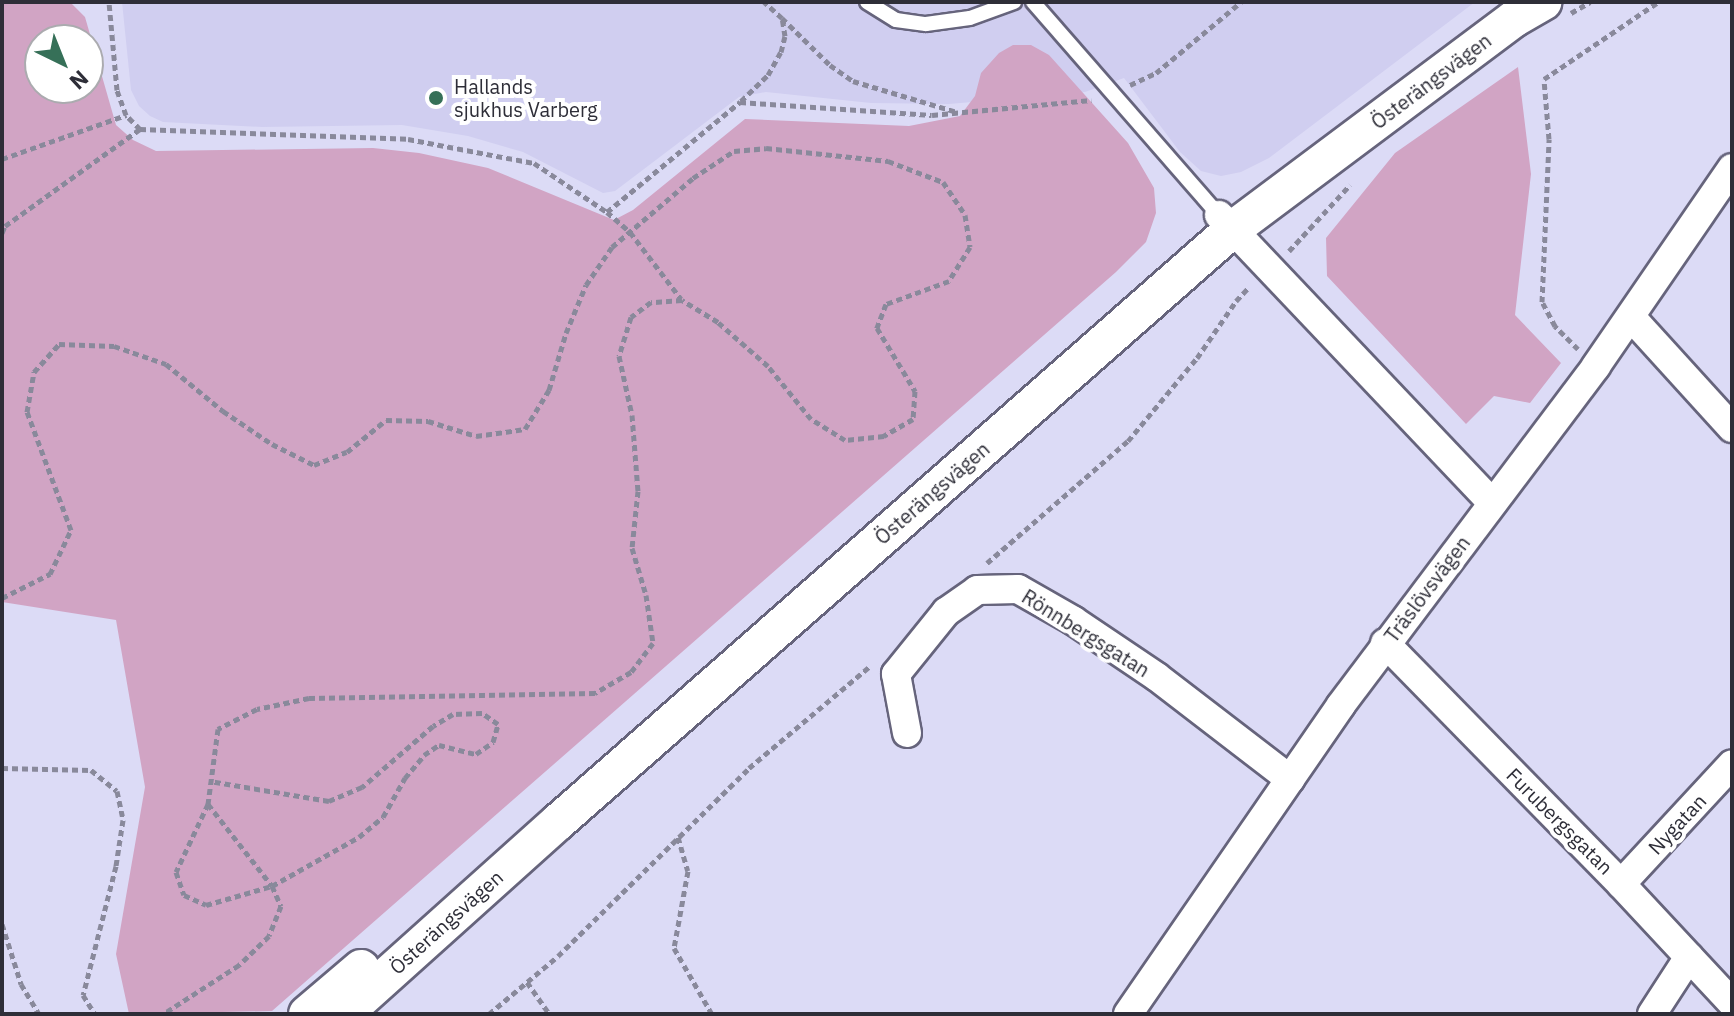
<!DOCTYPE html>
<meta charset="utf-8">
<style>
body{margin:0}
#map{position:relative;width:1734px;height:1016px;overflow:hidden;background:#dcdbf6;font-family:"IBM Plex Sans",sans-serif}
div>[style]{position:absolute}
.built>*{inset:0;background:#d0cef0}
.green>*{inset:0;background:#d1a4c4}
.path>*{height:5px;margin-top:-2.5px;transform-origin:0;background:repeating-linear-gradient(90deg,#89899b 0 6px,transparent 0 10px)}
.roads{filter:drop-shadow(2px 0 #66647c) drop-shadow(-2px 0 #66647c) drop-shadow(0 2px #66647c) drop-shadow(0 -2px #66647c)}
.service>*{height:14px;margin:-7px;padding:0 7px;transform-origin:7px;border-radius:7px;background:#fff}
.minor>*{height:28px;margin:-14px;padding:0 14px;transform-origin:14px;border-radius:14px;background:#fff}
.tertiary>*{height:36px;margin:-18px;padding:0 18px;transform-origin:18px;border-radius:18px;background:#fff}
.dots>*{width:22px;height:22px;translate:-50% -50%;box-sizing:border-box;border:4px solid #fff;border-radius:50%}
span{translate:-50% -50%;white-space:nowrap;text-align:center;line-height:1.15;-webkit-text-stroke:8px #fff;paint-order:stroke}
.street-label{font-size:20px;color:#2e2e38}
.poi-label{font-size:20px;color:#2e2e38}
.left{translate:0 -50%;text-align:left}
.frame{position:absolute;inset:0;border:4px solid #2e2e38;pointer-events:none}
.north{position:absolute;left:24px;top:24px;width:80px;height:80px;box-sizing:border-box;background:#fff;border:2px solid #ababaf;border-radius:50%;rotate:137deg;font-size:22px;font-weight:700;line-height:32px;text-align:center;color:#2e2e38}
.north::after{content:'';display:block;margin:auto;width:28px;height:36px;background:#367058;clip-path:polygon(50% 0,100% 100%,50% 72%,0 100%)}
</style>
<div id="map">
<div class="built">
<i style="clip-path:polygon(122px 2px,1475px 2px,1269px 158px,1241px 172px,1221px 176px,1201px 171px,1180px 152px,1124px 78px,1085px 92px,949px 104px,871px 103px,766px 92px,739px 97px,615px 191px,603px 193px,523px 152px,468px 136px,402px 125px,262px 127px,163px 122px,150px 116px,139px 106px,131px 90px)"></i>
</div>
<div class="green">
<i style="clip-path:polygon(evenodd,71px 3px,85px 17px,116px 125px,133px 140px,156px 151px,373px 148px,419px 153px,488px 168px,614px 220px,633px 210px,745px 119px,909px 126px,960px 116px,975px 96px,981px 73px,999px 53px,1013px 45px,1031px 45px,1049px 55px,1128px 143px,1154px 188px,1156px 213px,1146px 242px,1116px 272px,272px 1011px,129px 1014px,116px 954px,145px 787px,116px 620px,2px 602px,2px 4px,71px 3px,40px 40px,88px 40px,88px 88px,40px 88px,40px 40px)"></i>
<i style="clip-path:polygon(1518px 67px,1531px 174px,1515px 315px,1561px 363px,1530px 403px,1494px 396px,1466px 424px,1327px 276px,1326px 238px,1395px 153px)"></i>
</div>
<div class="path">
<i style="left:1571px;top:13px;width:22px;rotate:-30deg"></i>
<i style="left:782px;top:18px;width:67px;rotate:44.4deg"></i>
<i style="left:830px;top:65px;width:28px;rotate:35deg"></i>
<i style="left:853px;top:81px;width:109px;rotate:16.6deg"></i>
<i style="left:1130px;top:85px;width:29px;rotate:-25deg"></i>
<i style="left:1156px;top:73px;width:111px;rotate:-39.9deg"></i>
<i style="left:741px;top:101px;width:37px;rotate:-44deg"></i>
<i style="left:768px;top:75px;width:26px;rotate:-61deg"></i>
<i style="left:781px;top:52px;width:16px;rotate:-76deg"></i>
<i style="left:785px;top:36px;width:18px;rotate:-99deg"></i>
<i style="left:782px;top:18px;width:24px;rotate:-138deg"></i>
<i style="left:140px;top:129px;width:268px;rotate:2.1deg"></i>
<i style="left:408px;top:139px;width:128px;rotate:10.8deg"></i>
<i style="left:534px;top:163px;width:88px;rotate:33.9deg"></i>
<i style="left:607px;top:212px;width:173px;rotate:-39.6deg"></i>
<i style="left:740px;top:102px;width:192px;rotate:3.9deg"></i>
<i style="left:932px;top:115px;width:160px;rotate:-5.4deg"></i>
<i style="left:2px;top:159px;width:132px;rotate:-19.5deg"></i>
<i style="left:607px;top:212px;width:30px;rotate:41deg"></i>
<i style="left:630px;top:232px;width:84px;rotate:52.7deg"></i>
<i style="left:2px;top:233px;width:8px;rotate:-67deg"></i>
<i style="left:5px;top:226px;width:166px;rotate:-35.7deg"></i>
<i style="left:140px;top:129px;width:20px;rotate:-135deg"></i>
<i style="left:126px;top:115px;width:27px;rotate:-110deg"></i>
<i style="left:117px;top:90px;width:88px;rotate:-95.2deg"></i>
<i style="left:1289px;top:251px;width:90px;rotate:-47.3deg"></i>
<i style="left:1578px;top:349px;width:33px;rotate:-135deg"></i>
<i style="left:1555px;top:326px;width:27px;rotate:-118deg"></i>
<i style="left:1542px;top:302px;width:163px;rotate:-87.5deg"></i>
<i style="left:1549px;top:139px;width:60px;rotate:-94.8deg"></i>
<i style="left:1544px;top:79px;width:138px;rotate:-34deg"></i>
<i style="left:987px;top:563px;width:186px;rotate:-40.9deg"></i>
<i style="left:1128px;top:441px;width:108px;rotate:-50.3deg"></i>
<i style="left:1197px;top:358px;width:69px;rotate:-55.6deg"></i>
<i style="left:1236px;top:301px;width:19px;rotate:-47deg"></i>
<i style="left:2px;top:598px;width:54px;rotate:-26.6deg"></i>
<i style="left:50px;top:574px;width:49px;rotate:-64.5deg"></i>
<i style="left:71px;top:530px;width:126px;rotate:-110.4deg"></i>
<i style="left:27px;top:412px;width:41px;rotate:-80.1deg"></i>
<i style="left:34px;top:372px;width:38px;rotate:-48deg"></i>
<i style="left:59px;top:344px;width:55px;rotate:2.1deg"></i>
<i style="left:114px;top:346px;width:55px;rotate:19.1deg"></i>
<i style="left:166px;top:364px;width:74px;rotate:39.5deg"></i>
<i style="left:223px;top:411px;width:59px;rotate:34deg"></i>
<i style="left:272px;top:444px;width:47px;rotate:26.6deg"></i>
<i style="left:314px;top:465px;width:35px;rotate:-22deg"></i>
<i style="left:347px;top:452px;width:50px;rotate:-39.4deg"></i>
<i style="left:386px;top:420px;width:42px;rotate:1.4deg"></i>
<i style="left:428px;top:421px;width:50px;rotate:17.4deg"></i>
<i style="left:476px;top:436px;width:49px;rotate:-8.1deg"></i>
<i style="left:525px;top:429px;width:46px;rotate:-58.4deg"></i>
<i style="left:549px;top:390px;width:59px;rotate:-73.4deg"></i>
<i style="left:566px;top:333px;width:52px;rotate:-67.4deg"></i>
<i style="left:586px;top:285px;width:46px;rotate:-55.6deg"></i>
<i style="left:612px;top:247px;width:106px;rotate:-40.4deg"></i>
<i style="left:693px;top:178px;width:49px;rotate:-33.4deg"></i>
<i style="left:734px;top:151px;width:32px;rotate:-5deg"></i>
<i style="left:766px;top:148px;width:123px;rotate:6.1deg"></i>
<i style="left:888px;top:161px;width:59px;rotate:20.9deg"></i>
<i style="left:943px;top:182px;width:40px;rotate:56deg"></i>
<i style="left:965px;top:215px;width:32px;rotate:81deg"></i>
<i style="left:970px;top:247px;width:40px;rotate:122deg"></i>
<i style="left:949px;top:281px;width:67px;rotate:159.9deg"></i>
<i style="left:886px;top:304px;width:26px;rotate:111deg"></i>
<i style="left:877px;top:328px;width:74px;rotate:58.9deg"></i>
<i style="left:915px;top:391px;width:28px;rotate:94deg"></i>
<i style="left:913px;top:419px;width:34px;rotate:150deg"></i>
<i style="left:884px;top:436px;width:39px;rotate:174deg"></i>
<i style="left:845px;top:440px;width:40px;rotate:-148deg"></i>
<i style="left:811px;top:419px;width:68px;rotate:-129.1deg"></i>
<i style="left:768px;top:366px;width:67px;rotate:-138.7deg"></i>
<i style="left:718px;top:322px;width:42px;rotate:-148.6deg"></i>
<i style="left:682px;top:300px;width:31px;rotate:176deg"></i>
<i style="left:651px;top:302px;width:25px;rotate:143deg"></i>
<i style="left:631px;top:317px;width:41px;rotate:107.1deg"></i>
<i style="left:619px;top:356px;width:60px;rotate:77.6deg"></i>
<i style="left:632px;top:415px;width:76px;rotate:85.5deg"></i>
<i style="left:638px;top:491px;width:57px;rotate:96deg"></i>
<i style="left:632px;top:548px;width:49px;rotate:73.4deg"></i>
<i style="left:646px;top:595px;width:49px;rotate:81.7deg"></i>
<i style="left:653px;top:643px;width:36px;rotate:127deg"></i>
<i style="left:631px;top:672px;width:42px;rotate:149.7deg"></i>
<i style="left:595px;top:693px;width:286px;rotate:179deg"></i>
<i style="left:309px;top:698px;width:53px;rotate:168.1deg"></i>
<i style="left:257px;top:709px;width:44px;rotate:152.9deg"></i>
<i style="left:218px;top:729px;width:76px;rotate:97.6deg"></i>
<i style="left:208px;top:804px;width:75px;rotate:115.2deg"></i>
<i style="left:176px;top:872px;width:24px;rotate:71deg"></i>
<i style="left:184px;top:895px;width:24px;rotate:24deg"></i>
<i style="left:206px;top:905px;width:69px;rotate:-16.1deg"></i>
<i style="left:272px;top:886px;width:22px;rotate:66deg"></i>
<i style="left:281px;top:906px;width:32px;rotate:112deg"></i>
<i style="left:269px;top:936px;width:42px;rotate:136deg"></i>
<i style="left:239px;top:965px;width:90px;rotate:147.2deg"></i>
<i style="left:2px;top:768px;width:89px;rotate:1.3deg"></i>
<i style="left:91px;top:770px;width:33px;rotate:39deg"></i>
<i style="left:117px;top:791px;width:30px;rotate:78deg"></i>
<i style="left:123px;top:820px;width:47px;rotate:98.7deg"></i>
<i style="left:116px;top:866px;width:133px;rotate:104.3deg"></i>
<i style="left:83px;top:995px;width:22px;rotate:58deg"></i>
<i style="left:208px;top:804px;width:104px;rotate:52deg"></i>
<i style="left:272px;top:886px;width:100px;rotate:-29.4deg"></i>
<i style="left:359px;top:837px;width:31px;rotate:-40deg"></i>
<i style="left:383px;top:817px;width:45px;rotate:-60.6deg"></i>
<i style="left:405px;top:778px;width:30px;rotate:-50deg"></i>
<i style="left:424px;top:755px;width:18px;rotate:-34deg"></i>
<i style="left:439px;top:745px;width:38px;rotate:14deg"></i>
<i style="left:476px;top:754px;width:21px;rotate:-35deg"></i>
<i style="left:493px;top:742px;width:19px;rotate:-74deg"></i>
<i style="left:498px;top:724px;width:19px;rotate:-145deg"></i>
<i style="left:482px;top:713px;width:29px;rotate:178deg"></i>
<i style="left:453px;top:714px;width:23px;rotate:149deg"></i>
<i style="left:433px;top:726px;width:94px;rotate:139.3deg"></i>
<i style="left:362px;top:787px;width:36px;rotate:157deg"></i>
<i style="left:329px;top:801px;width:121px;rotate:-170.5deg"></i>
<i style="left:678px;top:837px;width:35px;rotate:74deg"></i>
<i style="left:688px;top:871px;width:78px;rotate:100.3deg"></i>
<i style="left:674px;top:948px;width:76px;rotate:60.1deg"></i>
<i style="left:2px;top:924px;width:63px;rotate:72.4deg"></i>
<i style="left:21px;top:984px;width:35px;rotate:59deg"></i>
<i style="left:527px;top:982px;width:39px;rotate:55deg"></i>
<i style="left:489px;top:1014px;width:90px;rotate:-40deg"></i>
<i style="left:558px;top:956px;width:268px;rotate:-44.5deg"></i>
<i style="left:749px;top:768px;width:157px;rotate:-40.1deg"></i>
</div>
<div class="roads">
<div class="service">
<i style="left:867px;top:2px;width:34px;rotate:32deg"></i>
<i style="left:896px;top:20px;width:30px;rotate:8deg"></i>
<i style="left:926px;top:24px;width:44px;rotate:-7.8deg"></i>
<i style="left:970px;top:18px;width:47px;rotate:-20deg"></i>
<i style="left:1033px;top:2px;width:283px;rotate:48.9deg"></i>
</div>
<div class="minor">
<i style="left:1219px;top:215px;width:397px;rotate:46.5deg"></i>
<i style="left:1631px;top:317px;width:150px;rotate:47.7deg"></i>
<i style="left:1385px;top:643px;width:337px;rotate:45.6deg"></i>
<i style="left:1621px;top:884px;width:163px;rotate:47deg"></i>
<i style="left:907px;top:733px;width:60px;rotate:-100.6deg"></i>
<i style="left:896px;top:674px;width:80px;rotate:-51.1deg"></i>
<i style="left:946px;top:612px;width:38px;rotate:-35deg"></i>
<i style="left:977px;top:590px;width:41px;rotate:-1.4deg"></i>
<i style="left:1018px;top:589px;width:64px;rotate:29.7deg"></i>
<i style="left:1074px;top:621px;width:100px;rotate:34deg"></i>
<i style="left:1157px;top:677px;width:168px;rotate:37.5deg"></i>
<i style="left:1621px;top:884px;width:163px;rotate:-47.2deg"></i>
<i style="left:1128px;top:1014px;width:375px;rotate:-55.4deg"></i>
<i style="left:1341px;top:705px;width:424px;rotate:-53deg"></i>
<i style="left:1596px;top:366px;width:240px;rotate:-55.5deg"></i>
<i style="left:1652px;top:1014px;width:68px;rotate:-57deg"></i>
</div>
<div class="tertiary">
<i style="left:307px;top:1014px;width:71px;rotate:-40.4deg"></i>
<i style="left:344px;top:1014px;width:288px;rotate:-41.9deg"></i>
<i style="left:558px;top:822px;width:898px;rotate:-41.3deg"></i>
<i style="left:1233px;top:229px;width:351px;rotate:-36.8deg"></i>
<i style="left:1514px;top:19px;width:34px;rotate:-30deg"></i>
</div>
</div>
<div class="dots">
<i style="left:436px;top:98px;background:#367058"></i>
</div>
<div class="street-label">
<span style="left:1431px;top:81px;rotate:-37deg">Österängsvägen</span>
<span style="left:932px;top:493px;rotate:-41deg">Österängsvägen</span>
<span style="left:1427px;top:589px;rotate:-53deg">Träslövsvägen</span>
<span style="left:1086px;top:633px;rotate:32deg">Rönnbergsgatan</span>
<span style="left:1560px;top:821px;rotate:45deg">Furubergsgatan</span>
<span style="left:1677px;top:824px;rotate:-47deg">Nygatan</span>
<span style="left:446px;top:922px;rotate:-42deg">Österängsvägen</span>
</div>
<div class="poi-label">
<span class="left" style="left:454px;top:98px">Hallands<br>sjukhus Varberg</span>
</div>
<div class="frame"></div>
<div class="north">N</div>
</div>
